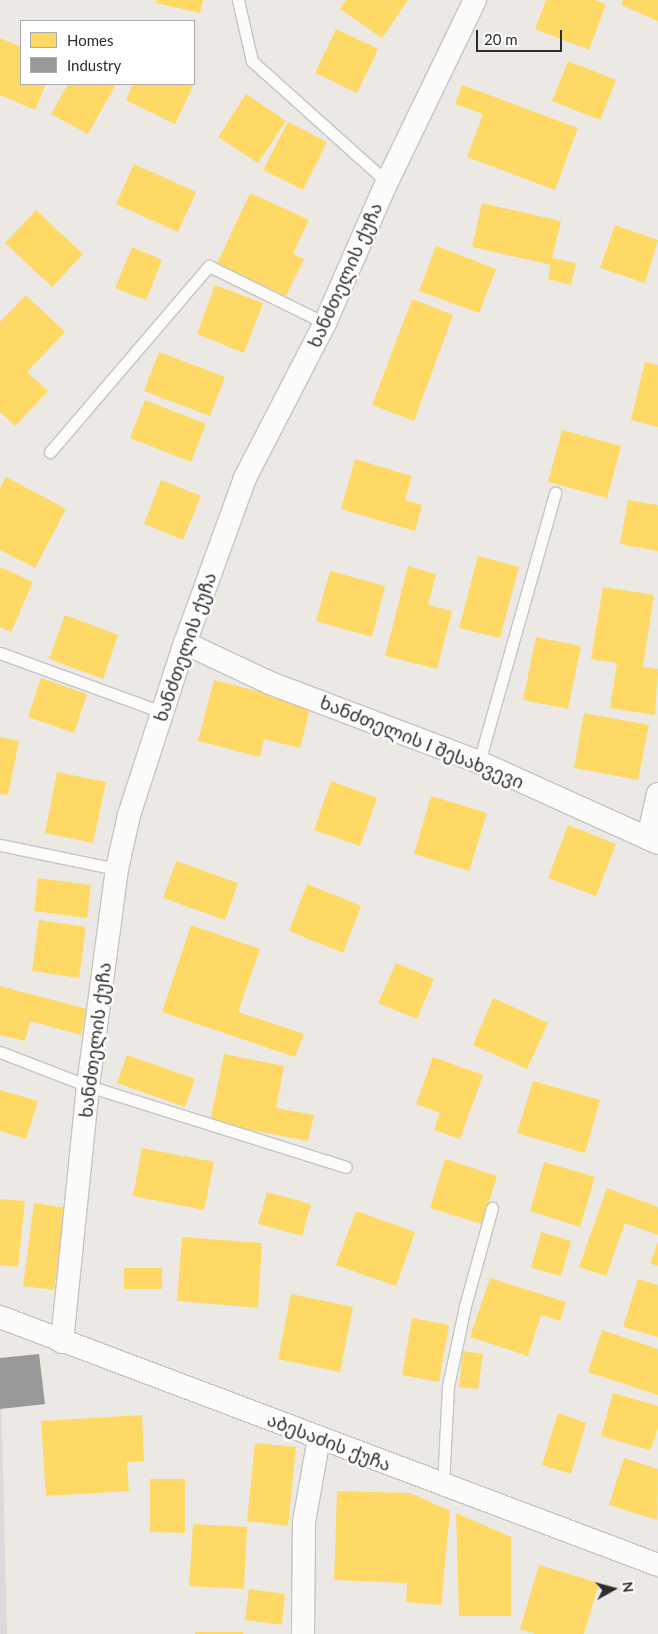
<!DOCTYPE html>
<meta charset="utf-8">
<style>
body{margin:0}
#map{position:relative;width:658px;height:1634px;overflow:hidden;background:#ece8e4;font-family:Lato,"Noto Sans Georgian",sans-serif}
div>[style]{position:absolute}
.industrial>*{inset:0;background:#dcd9db}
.homes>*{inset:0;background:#ffd966}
.industry>*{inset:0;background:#999}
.roads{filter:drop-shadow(1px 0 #c5c4c4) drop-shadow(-1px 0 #c5c4c4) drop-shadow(0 1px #c5c4c4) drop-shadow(0 -1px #c5c4c4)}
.service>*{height:11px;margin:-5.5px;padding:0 5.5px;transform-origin:5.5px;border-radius:5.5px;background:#fcfcfb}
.minor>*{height:22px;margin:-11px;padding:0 11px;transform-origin:11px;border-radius:11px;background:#fcfcfb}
span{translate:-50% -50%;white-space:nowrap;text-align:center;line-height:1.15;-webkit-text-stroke:5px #fff;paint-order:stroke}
.street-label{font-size:18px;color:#2d2d2d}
.legend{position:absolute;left:20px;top:20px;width:175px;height:65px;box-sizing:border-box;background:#fff;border:1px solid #ababab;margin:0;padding:6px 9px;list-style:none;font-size:15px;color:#2d2d2d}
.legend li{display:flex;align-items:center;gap:10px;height:25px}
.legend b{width:25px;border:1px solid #ababab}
.north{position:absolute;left:588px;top:1564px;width:50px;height:50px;-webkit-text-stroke:4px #fff;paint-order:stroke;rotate:83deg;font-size:14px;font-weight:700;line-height:20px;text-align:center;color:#2d2d2d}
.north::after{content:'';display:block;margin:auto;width:18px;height:22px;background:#2d2d2d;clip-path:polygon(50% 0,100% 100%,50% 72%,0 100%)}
.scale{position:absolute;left:476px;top:30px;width:86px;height:22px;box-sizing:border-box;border:2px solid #2d2d2d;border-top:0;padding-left:6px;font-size:15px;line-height:18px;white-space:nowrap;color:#2d2d2d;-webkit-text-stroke:4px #fff;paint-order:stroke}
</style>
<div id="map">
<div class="industrial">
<i style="clip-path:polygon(0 1346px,7px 1634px,0 1634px)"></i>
</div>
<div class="homes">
<i style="clip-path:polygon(157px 0,203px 0,200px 13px,156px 3px)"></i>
<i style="clip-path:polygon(346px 0,408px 0,382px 38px,340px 9px)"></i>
<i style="clip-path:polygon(546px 0,595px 0,606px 4px,589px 50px,535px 29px)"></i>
<i style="clip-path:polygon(623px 0,658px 0,658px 21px,621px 5px)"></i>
<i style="clip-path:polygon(336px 29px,378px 49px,357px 93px,315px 73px)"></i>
<i style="clip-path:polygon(0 38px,21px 47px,21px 84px,46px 84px,35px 110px,0 95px)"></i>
<i style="clip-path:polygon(568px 61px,616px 80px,600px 120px,552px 101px)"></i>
<i style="clip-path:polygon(68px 84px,116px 84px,88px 134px,51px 114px)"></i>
<i style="clip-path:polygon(133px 84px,189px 84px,193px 86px,175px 124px,126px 100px)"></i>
<i style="clip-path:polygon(462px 85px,578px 128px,555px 190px,467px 157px,483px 114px,455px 104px)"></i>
<i style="clip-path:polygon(246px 94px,286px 121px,258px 163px,218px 137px)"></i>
<i style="clip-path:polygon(288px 122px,327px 142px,303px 190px,263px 170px)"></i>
<i style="clip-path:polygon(134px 164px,196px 192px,178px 232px,116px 204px)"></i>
<i style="clip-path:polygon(250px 193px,309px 220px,293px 254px,304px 259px,286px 296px,217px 264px)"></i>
<i style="clip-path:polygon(482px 203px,561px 221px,552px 258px,576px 263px,571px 285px,548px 279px,551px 265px,472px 247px)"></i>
<i style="clip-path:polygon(36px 210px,83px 254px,52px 287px,5px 243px)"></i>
<i style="clip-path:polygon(615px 225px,658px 240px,645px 283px,600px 268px)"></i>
<i style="clip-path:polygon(436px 246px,496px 269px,479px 313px,419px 291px)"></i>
<i style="clip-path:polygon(132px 247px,162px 260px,146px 300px,115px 288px)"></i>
<i style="clip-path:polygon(215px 285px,263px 303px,244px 353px,197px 334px)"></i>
<i style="clip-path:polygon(26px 295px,65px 332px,27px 372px,48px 391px,15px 426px,0 412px,0 322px)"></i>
<i style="clip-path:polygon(412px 299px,453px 315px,414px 421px,372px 405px)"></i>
<i style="clip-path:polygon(159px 352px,225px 377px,210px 416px,144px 391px)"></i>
<i style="clip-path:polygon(645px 362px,658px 365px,658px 427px,631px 420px)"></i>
<i style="clip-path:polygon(145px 400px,206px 424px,191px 462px,130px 438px)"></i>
<i style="clip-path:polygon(562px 430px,621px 446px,607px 498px,548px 482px)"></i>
<i style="clip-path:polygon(355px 459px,412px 476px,405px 500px,422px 505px,415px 531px,341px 509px)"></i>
<i style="clip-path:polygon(6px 477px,66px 509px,35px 568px,0 550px,0 488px)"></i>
<i style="clip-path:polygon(161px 480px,201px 496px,183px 540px,144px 524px)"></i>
<i style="clip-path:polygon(628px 500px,658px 505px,658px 551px,620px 544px)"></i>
<i style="clip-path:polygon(478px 556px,519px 567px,500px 638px,459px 628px)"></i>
<i style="clip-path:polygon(408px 566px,436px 574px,428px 605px,452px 611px,437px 669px,385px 656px)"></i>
<i style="clip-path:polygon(0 567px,33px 582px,11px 632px,0 627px)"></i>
<i style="clip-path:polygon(330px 571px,385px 586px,372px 637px,316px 621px)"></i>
<i style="clip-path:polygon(603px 587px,654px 595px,643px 667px,658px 669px,655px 715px,610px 708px,617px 663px,591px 659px)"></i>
<i style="clip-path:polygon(65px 615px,118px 635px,103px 679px,49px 659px)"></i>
<i style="clip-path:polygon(536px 637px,581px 646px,568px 709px,523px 700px)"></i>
<i style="clip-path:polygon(41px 678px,87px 694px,74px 733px,28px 717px)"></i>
<i style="clip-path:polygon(214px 680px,311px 705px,300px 748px,264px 739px,260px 757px,198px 741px)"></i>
<i style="clip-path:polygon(584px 713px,649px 725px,638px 780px,574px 768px)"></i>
<i style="clip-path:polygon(0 737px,19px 741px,8px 795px,0 794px)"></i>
<i style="clip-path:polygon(57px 772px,106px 782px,93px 843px,45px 833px)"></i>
<i style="clip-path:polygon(331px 781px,377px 798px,360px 846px,314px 830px)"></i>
<i style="clip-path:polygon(431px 796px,487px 813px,469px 871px,414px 854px)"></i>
<i style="clip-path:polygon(568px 825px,616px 844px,596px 896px,548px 878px)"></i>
<i style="clip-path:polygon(176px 861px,238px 883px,225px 920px,163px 898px)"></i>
<i style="clip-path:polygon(38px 878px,91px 885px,87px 918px,34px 911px)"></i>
<i style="clip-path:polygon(307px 884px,361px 906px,343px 953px,289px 931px)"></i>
<i style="clip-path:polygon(39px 920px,86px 927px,79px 978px,32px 971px)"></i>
<i style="clip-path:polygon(191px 925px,260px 949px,238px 1012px,304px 1034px,295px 1057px,162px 1012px)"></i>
<i style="clip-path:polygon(396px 963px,434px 979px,417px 1019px,378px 1003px)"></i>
<i style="clip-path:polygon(0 986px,87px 1009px,81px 1035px,30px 1021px,25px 1041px,0 1035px)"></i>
<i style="clip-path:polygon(493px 998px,548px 1023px,527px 1069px,473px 1045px)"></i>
<i style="clip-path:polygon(224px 1054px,284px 1066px,276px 1108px,314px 1115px,308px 1141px,210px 1122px)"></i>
<i style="clip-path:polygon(127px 1055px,195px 1079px,185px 1107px,117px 1083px)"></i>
<i style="clip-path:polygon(433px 1057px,483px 1075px,460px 1139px,434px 1130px,440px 1113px,416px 1104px)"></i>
<i style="clip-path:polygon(533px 1081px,600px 1100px,585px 1153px,517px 1133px)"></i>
<i style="clip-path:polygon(0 1090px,38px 1101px,26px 1139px,0 1131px)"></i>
<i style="clip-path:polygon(142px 1148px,214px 1162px,204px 1210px,133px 1196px)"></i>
<i style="clip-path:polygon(445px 1159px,497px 1176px,482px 1224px,430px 1208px)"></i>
<i style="clip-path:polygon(544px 1162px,595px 1177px,580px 1227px,530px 1211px)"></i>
<i style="clip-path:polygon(607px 1188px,658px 1207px,658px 1235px,625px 1223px,606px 1276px,579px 1267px)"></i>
<i style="clip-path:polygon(267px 1192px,311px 1204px,302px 1236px,258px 1224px)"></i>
<i style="clip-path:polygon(0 1199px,25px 1201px,18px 1267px,0 1265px)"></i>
<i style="clip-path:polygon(34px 1203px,66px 1208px,54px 1290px,23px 1286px)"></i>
<i style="clip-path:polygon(356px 1211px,415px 1232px,396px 1286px,336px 1265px)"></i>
<i style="clip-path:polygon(541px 1232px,571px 1241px,561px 1276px,531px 1268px)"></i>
<i style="clip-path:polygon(182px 1237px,262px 1243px,258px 1308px,177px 1301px)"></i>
<i style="clip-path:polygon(658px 1242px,658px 1266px,650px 1263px)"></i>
<i style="clip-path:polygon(124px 1268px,162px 1268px,162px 1289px,124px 1289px)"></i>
<i style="clip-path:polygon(490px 1278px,566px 1302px,560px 1321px,541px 1315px,528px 1356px,470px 1337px)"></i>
<i style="clip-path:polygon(638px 1279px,658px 1285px,658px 1337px,623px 1327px)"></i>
<i style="clip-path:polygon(291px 1294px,353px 1307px,340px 1372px,278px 1359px)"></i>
<i style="clip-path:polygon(412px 1318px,449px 1325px,439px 1382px,402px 1375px)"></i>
<i style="clip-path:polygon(602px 1330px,658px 1349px,658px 1395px,588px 1372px)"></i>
<i style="clip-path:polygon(463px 1351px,483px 1354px,478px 1389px,459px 1387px)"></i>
<i style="clip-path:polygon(613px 1393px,658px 1406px,658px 1429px,650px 1450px,601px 1436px)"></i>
<i style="clip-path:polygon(558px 1413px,586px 1423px,571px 1474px,542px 1465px)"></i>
<i style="clip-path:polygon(142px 1415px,144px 1461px,127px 1462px,129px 1491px,46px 1496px,41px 1421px)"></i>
<i style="clip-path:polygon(255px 1443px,296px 1447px,288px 1526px,247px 1521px)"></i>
<i style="clip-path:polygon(624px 1458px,658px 1469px,657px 1520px,609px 1505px)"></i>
<i style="clip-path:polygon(150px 1479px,185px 1479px,185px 1533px,150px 1532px)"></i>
<i style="clip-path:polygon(337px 1491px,410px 1493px,450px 1511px,441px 1605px,406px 1602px,407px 1583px,334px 1580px)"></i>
<i style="clip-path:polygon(456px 1513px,511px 1537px,511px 1616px,459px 1616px)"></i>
<i style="clip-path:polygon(193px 1524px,247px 1527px,244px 1589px,189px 1586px)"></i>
<i style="clip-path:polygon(539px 1565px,599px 1583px,584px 1634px,536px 1634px,520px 1629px)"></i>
<i style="clip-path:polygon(249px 1589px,285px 1594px,282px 1625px,245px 1620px)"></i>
<i style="clip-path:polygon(195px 1632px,243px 1632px,243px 1634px,195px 1634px)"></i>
</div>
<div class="industry">
<i style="clip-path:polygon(39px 1354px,45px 1404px,0 1409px,0 1358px)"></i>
</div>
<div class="roads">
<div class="service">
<i style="left:238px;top:0;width:63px;rotate:77.1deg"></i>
<i style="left:252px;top:61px;width:181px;rotate:41.9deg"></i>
<i style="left:50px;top:452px;width:245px;rotate:-49.5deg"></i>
<i style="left:209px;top:266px;width:129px;rotate:26.2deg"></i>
<i style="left:0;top:653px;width:172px;rotate:20deg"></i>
<i style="left:479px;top:762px;width:280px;rotate:-74.2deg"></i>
<i style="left:0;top:845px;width:119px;rotate:11.6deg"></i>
<i style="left:0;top:1052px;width:94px;rotate:21.1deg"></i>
<i style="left:88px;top:1086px;width:270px;rotate:17.4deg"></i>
<i style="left:443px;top:1485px;width:99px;rotate:-87.1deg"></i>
<i style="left:448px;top:1386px;width:82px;rotate:-78deg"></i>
<i style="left:465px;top:1306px;width:102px;rotate:-74.6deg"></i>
</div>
<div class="minor">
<i style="left:185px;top:643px;width:94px;rotate:25.2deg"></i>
<i style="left:270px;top:683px;width:223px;rotate:20.7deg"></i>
<i style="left:479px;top:762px;width:196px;rotate:24.3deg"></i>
<i style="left:648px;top:838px;width:45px;rotate:-77.2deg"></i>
<i style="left:0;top:1317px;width:703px;rotate:20.65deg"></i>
<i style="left:62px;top:1342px;width:257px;rotate:-84.2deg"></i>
<i style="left:88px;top:1086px;width:219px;rotate:-82.4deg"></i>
<i style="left:117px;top:869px;width:55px;rotate:-77.5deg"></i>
<i style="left:129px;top:815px;width:181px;rotate:-72deg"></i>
<i style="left:185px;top:643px;width:176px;rotate:-70deg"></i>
<i style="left:245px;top:478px;width:174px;rotate:-62.7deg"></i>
<i style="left:325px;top:323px;width:154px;rotate:-66.3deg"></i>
<i style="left:387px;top:182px;width:202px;rotate:-64.2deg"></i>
<i style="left:303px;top:1634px;width:112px;rotate:-89.5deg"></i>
<i style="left:304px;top:1522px;width:85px;rotate:-79.9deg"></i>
</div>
</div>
<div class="street-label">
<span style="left:345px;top:275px;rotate:-66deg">ხანძთელის ქუჩა</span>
<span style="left:185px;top:647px;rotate:-71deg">ხანძთელის ქუჩა</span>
<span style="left:422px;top:742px;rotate:22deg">ხანძთელის I შესახვევი</span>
<span style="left:95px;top:1040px;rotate:-83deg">ხანძთელის ქუჩა</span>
<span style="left:329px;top:1442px;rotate:21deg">აბესაძის ქუჩა</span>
</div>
<ul class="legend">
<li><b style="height:14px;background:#ffd966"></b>Homes</li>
<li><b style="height:14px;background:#999"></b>Industry</li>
</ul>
<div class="north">N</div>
<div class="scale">20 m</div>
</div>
